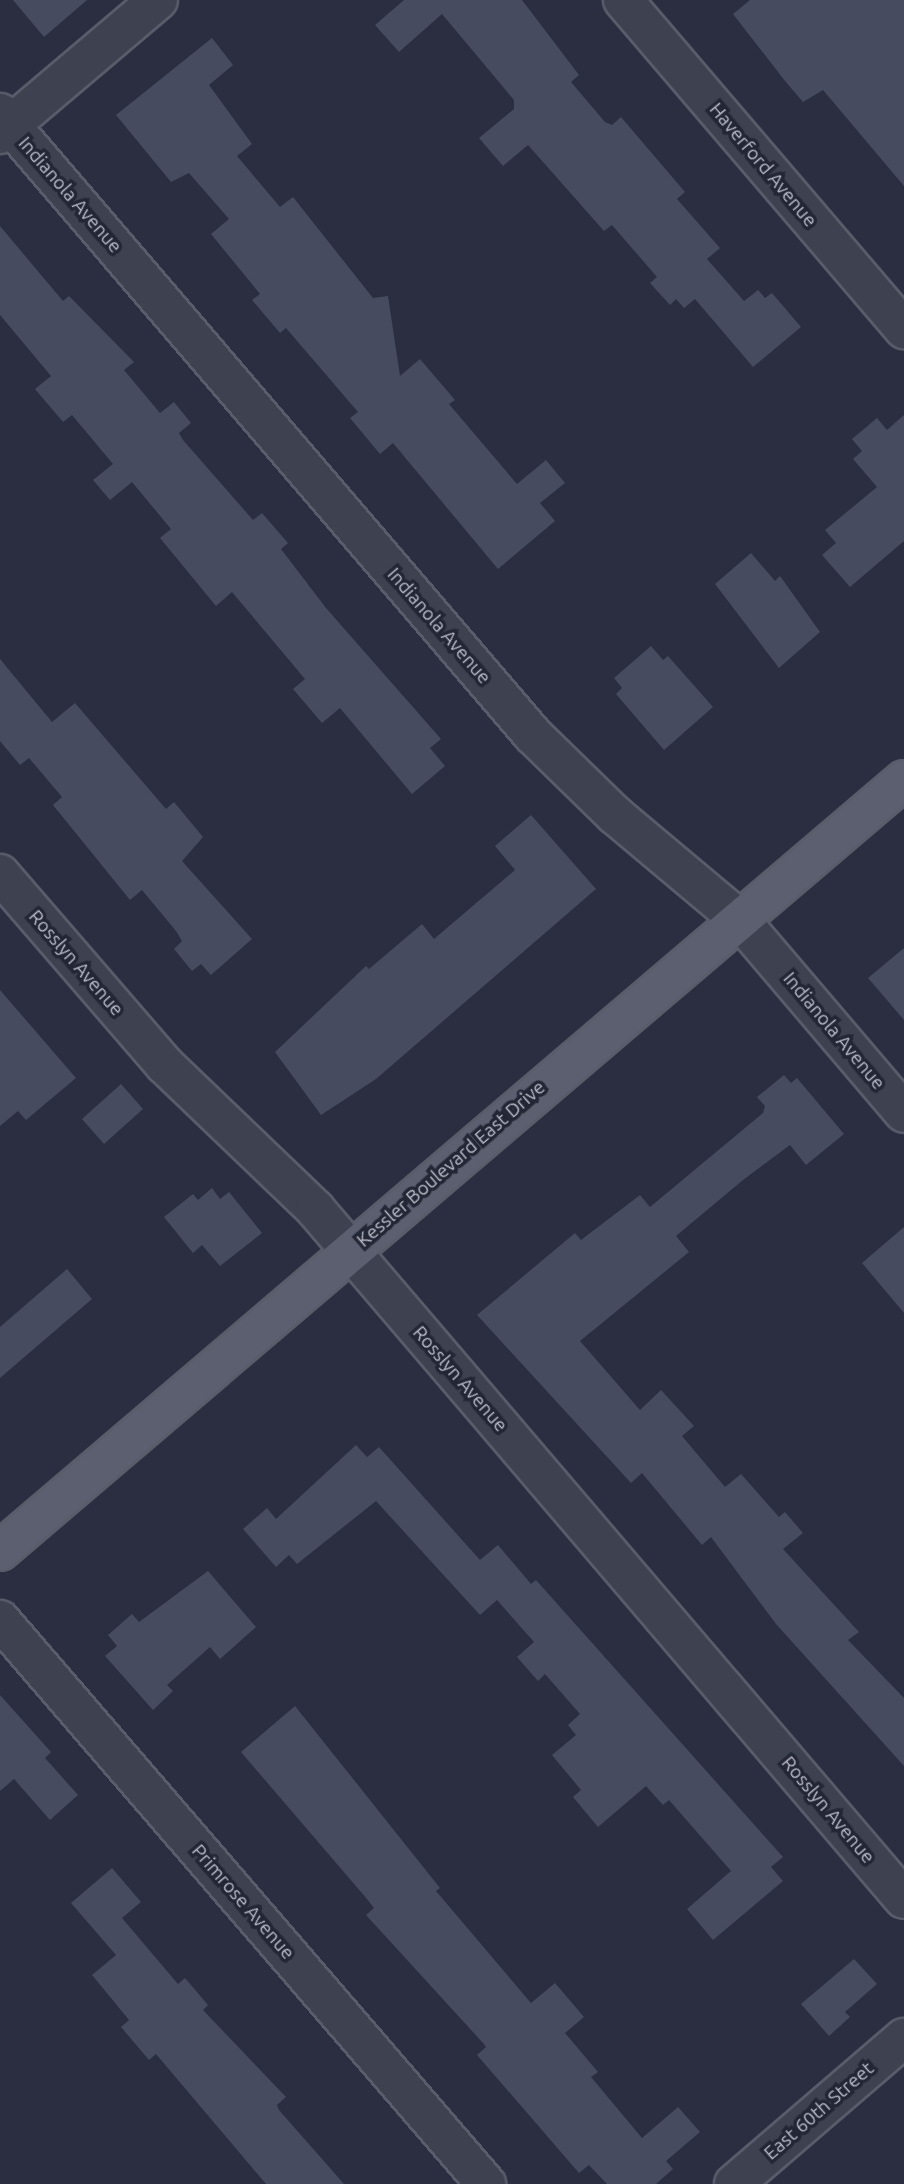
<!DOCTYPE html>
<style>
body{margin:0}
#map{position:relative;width:904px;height:2184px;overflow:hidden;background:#2a2e40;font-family:Ubuntu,sans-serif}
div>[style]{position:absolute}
.building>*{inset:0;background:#474b5f}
.roads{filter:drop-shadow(2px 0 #595c6a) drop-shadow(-2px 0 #595c6a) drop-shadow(0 2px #595c6a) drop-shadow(0 -2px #595c6a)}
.minor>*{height:38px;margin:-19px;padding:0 19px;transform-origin:19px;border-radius:19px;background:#3e4150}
.major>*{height:38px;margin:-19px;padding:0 19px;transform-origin:19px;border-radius:19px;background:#5c5f70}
span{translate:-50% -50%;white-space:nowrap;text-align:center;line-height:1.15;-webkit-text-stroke:7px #232635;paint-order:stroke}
.street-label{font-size:19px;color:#bbbdca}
</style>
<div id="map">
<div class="building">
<i style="clip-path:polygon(13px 0,87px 0,44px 37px)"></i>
<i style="clip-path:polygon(404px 0,522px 0,579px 75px,571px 82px,605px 122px,612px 125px,621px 117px,685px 192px,677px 199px,720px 248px,707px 259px,744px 301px,758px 290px,765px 298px,772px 293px,801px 327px,753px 367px,695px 299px,684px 308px,676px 299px,670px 305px,650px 283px,657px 277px,612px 225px,604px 231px,528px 145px,503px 166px,479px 138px,514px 109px,514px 100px,442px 14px,399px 52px,375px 25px)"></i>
<i style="clip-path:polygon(750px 0,904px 0,904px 186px,823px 90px,803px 102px,785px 81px,733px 14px)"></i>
<i style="clip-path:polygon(212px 38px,233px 65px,209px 85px,252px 144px,237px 156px,280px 207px,293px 197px,373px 298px,388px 296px,400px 376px,420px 359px,455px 400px,449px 404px,517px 484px,546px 460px,565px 483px,540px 503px,555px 521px,498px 569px,393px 443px,380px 454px,350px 418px,358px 412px,286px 328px,280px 333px,252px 300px,260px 294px,211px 234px,229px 219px,189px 173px,171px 182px,116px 115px)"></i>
<i style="clip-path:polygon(0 226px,63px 301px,69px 296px,134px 362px,124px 370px,160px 413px,174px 402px,191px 423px,179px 433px,183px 440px,253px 520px,262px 513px,288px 543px,281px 549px,326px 608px,441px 739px,430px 748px,445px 766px,412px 794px,340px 708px,322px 723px,293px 689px,305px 679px,232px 592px,216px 606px,160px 538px,171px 529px,132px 482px,110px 500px,93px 480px,113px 464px,72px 415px,63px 422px,35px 389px,51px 376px,0 315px)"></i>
<i style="clip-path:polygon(904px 415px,904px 541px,850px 587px,822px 555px,836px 543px,825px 530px,877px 487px,853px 459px,862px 451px,852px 439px,877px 418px,887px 430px)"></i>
<i style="clip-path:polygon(751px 553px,775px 581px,780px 576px,820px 632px,779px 668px,715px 584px)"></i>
<i style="clip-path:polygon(651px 646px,663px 660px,668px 656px,713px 707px,664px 750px,616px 694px,622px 688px,614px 678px)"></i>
<i style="clip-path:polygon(0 659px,52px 722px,75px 703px,166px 809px,174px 802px,203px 837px,182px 861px,252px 939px,211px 975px,201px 964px,192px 971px,174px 949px,182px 941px,176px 931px,142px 890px,130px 900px,53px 805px,62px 797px,29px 758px,20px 765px,0 741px)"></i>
<i style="clip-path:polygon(531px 815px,596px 889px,376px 1079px,321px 1115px,275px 1052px,366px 966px,369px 969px,422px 924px,434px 939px,515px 870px,495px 846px)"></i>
<i style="clip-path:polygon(904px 948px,904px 1020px,868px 978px)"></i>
<i style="clip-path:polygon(0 990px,76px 1078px,26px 1120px,18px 1111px,0 1126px)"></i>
<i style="clip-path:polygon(784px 1075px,791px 1083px,797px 1078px,844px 1134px,806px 1165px,790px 1145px,743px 1180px,676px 1236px,689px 1252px,580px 1341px,640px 1410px,661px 1390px,694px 1426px,682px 1436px,725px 1487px,741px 1474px,779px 1517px,785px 1512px,803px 1533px,783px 1549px,859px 1632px,848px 1640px,904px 1698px,904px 1766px,776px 1624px,711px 1537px,702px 1545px,642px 1473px,631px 1483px,477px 1315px,575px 1233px,581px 1240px,640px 1195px,650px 1207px,763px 1113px,765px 1106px,757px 1097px)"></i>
<i style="clip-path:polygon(121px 1084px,143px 1109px,104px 1144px,82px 1119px)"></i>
<i style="clip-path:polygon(212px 1188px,220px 1199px,229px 1192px,262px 1233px,220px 1266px,202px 1245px,193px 1253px,164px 1217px,193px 1194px,198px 1200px)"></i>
<i style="clip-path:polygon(904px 1227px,904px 1313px,862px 1263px)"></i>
<i style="clip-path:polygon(67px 1269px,92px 1299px,0 1378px,0 1327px)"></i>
<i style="clip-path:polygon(356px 1445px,367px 1457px,379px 1447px,480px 1560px,498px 1545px,531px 1584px,536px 1580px,783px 1857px,771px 1867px,783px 1881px,713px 1940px,687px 1909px,731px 1871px,669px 1800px,663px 1805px,646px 1786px,598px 1827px,573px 1797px,581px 1790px,552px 1755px,576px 1735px,568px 1725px,580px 1714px,545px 1674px,538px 1681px,517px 1657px,534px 1642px,497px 1600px,480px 1615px,376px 1501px,297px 1564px,289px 1555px,276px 1567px,243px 1529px,267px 1508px,276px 1519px)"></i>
<i style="clip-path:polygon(208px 1571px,256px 1627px,220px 1659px,210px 1647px,167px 1685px,173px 1691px,153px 1710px,105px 1656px,117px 1646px,108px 1635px,132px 1614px,139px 1622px)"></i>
<i style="clip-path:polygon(0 1695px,51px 1752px,45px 1758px,78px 1795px,50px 1820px,14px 1779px,0 1791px)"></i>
<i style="clip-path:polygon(295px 1706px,440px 1888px,436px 1891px,531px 2003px,555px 1983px,584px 2017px,565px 2033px,598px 2072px,591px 2077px,642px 2138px,678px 2107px,700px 2132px,666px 2161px,673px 2169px,656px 2184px,607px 2184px,589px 2165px,579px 2173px,477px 2055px,486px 2047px,483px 2043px,366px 1915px,374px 1908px,367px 1899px,241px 1752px)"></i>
<i style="clip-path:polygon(112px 1868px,141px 1902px,122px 1918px,178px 1984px,185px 1978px,208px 2005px,203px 2010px,286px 2097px,277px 2105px,279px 2110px,344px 2184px,266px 2184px,156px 2054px,149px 2060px,121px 2027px,129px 2020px,92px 1975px,116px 1955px,71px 1903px)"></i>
<i style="clip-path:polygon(854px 1959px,877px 1984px,845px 2012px,850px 2017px,829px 2036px,801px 2004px)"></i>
</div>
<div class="roads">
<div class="minor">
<i style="left:623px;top:0;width:433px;rotate:49.5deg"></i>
<i style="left:0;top:113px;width:819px;rotate:49.41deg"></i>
<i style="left:533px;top:735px;width:115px;rotate:44.3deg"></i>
<i style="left:615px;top:815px;width:163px;rotate:40deg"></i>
<i style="left:740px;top:920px;width:253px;rotate:49.6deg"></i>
<i style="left:0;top:134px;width:207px;rotate:-40.3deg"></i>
<i style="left:0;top:874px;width:252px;rotate:49.2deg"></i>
<i style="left:165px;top:1065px;width:208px;rotate:43.8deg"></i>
<i style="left:315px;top:1209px;width:907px;rotate:49.52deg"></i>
<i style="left:0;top:1620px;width:745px;rotate:49.25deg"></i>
<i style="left:734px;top:2184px;width:224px;rotate:-40.7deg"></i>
</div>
<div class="major">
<i style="left:0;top:1551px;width:1188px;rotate:-40.46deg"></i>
</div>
</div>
<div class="street-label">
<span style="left:763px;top:165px;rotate:50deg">Haverford Avenue</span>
<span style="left:70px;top:195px;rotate:49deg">Indianola Avenue</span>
<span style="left:439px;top:626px;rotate:49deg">Indianola Avenue</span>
<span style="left:76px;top:963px;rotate:49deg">Rosslyn Avenue</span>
<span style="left:834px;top:1031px;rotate:50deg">Indianola Avenue</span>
<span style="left:451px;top:1164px;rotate:-41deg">Kessler Boulevard East Drive</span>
<span style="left:460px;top:1379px;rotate:49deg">Rosslyn Avenue</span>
<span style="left:828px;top:1810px;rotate:50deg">Rosslyn Avenue</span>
<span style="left:243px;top:1902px;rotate:49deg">Primrose Avenue</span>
<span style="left:819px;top:2111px;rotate:-41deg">East 60th Street</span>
</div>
</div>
